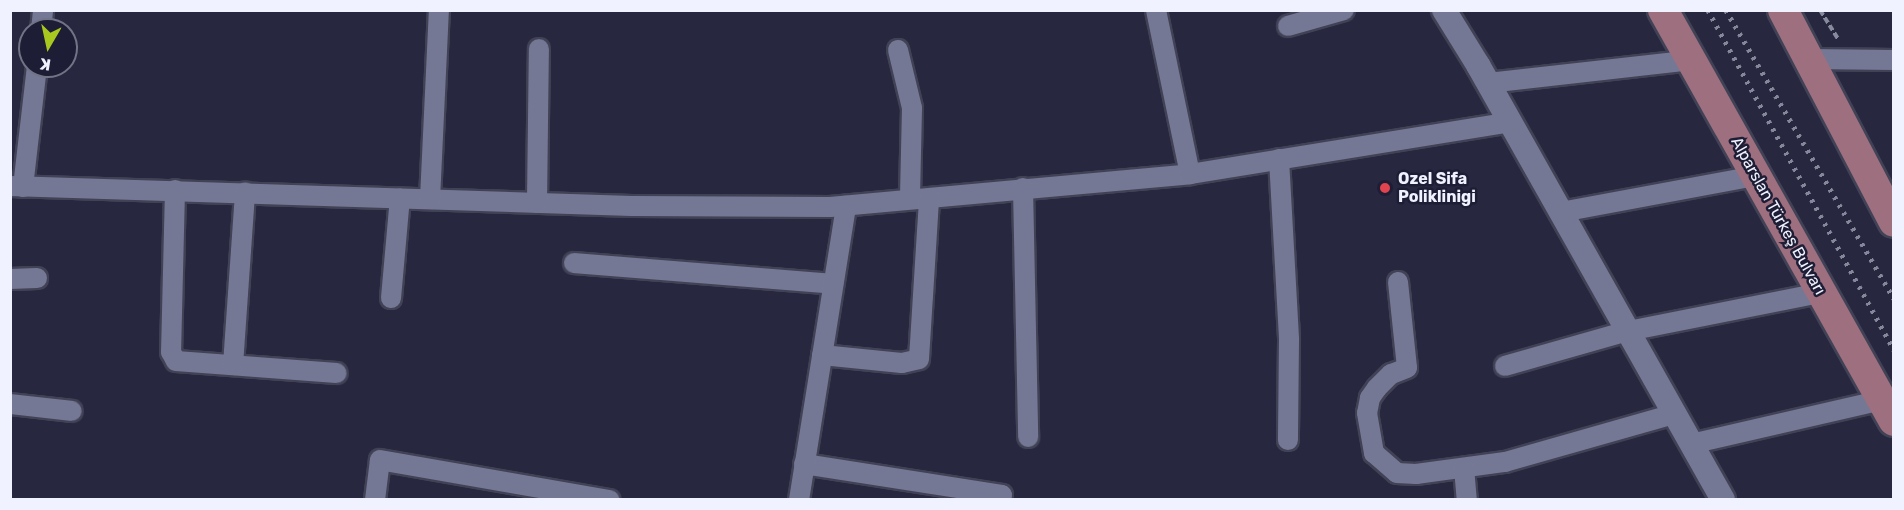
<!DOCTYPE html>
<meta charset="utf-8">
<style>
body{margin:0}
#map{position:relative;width:1904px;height:510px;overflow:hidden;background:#272840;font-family:Rubik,sans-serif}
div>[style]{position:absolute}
.path>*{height:4px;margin-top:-2px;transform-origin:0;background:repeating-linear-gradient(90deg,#888a9d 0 6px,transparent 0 9px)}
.roads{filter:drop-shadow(2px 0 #414256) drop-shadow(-2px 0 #414256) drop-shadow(0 2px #414256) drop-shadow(0 -2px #414256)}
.minor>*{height:20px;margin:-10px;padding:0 10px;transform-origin:10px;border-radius:10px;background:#757895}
.tertiary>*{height:24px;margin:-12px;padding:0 12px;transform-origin:12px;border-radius:12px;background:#757895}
.primary>*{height:30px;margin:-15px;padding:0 15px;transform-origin:15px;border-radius:15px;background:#9d6f7f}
.rail>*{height:4.5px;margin-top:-2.25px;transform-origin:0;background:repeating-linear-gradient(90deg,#86879a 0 3px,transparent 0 9px)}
.dots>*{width:16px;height:16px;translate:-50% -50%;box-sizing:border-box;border:3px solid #1d1e36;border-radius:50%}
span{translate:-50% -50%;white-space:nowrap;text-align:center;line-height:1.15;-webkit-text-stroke:5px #1d1e36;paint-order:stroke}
.poi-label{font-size:16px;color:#f0f2ff;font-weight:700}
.left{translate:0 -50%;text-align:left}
.street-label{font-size:16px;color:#f0f2ff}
.frame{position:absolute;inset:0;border:12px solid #f0f2ff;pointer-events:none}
.north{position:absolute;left:18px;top:18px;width:60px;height:60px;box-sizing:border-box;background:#1d1e36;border:2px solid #717386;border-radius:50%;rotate:189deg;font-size:16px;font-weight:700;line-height:24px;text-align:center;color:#f0f2ff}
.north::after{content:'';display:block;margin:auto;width:21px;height:27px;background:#a7c81f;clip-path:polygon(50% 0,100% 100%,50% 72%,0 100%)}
</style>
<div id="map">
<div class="path">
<i style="left:1820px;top:10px;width:34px;rotate:58deg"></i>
</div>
<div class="roads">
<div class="minor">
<i style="left:1156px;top:10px;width:167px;rotate:78.3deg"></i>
<i style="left:1288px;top:26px;width:58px;rotate:-15.9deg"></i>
<i style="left:41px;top:30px;width:20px;rotate:-84deg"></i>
<i style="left:898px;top:50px;width:60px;rotate:76.4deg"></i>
<i style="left:912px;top:108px;width:91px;rotate:91.3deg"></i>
<i style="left:1809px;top:59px;width:85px;rotate:0.7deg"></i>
<i style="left:1488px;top:83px;width:205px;rotate:-6.4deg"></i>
<i style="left:1279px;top:159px;width:181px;rotate:86.8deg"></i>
<i style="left:1289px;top:340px;width:100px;rotate:90.6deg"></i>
<i style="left:10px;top:186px;width:622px;rotate:1.84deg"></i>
<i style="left:632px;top:206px;width:198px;rotate:0.3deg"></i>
<i style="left:830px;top:207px;width:362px;rotate:-5.2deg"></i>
<i style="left:1190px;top:174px;width:324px;rotate:-9.2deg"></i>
<i style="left:23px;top:187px;width:122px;rotate:-83.4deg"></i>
<i style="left:1023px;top:188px;width:249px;rotate:88.8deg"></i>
<i style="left:175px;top:190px;width:162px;rotate:91.4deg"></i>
<i style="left:171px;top:352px;width:10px;rotate:61deg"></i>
<i style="left:176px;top:361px;width:161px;rotate:4.3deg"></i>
<i style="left:430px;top:199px;width:189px;rotate:-87.3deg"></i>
<i style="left:537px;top:203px;width:154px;rotate:-89.3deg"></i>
<i style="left:1561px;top:212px;width:197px;rotate:-10.5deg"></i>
<i style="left:574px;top:263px;width:260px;rotate:4.6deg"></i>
<i style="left:10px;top:279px;width:27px;rotate:-2deg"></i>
<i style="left:1398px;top:282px;width:86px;rotate:84deg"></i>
<i style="left:1407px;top:368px;width:17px;rotate:159deg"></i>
<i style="left:1391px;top:374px;width:20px;rotate:135deg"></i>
<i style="left:1377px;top:388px;width:12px;rotate:125deg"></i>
<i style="left:1370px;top:398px;width:15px;rotate:101deg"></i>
<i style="left:1367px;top:413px;width:41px;rotate:80.1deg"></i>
<i style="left:1374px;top:453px;width:30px;rotate:41deg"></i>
<i style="left:1397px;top:473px;width:19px;rotate:3deg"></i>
<i style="left:1416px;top:474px;width:90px;rotate:-7.7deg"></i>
<i style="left:1505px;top:462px;width:176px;rotate:-15.9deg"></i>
<i style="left:391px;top:298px;width:100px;rotate:-84.9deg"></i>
<i style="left:822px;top:355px;width:80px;rotate:5.7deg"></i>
<i style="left:902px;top:363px;width:17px;rotate:-13deg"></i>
<i style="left:919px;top:359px;width:161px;rotate:-86.4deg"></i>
<i style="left:233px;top:365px;width:173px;rotate:-86deg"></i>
<i style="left:1505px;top:366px;width:128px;rotate:-15.9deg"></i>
<i style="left:1628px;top:331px;width:196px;rotate:-11.2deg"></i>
<i style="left:10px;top:404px;width:62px;rotate:6.4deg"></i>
<i style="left:1691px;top:444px;width:195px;rotate:-13deg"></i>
<i style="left:804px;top:464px;width:200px;rotate:8.9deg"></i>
<i style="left:1002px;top:495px;width:5px;rotate:101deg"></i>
<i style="left:1464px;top:468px;width:32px;rotate:85deg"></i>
<i style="left:375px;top:500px;width:40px;rotate:-82.9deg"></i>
<i style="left:380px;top:460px;width:233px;rotate:9.9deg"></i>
<i style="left:799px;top:500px;width:298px;rotate:-80.9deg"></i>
</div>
<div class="tertiary">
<i style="left:1444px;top:10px;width:65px;rotate:58.3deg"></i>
<i style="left:1478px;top:65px;width:499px;rotate:60.6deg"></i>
</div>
<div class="primary">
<i style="left:1663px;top:10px;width:471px;rotate:60.7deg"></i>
<i style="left:1783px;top:10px;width:239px;rotate:62.4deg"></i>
</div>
</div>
<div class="rail">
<i style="left:1708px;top:10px;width:388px;rotate:61.3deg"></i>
<i style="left:1726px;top:10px;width:334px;rotate:59.8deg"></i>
</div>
<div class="dots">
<i style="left:1385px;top:188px;background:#e0444e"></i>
</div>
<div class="poi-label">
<span class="left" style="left:1398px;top:188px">Ozel Sifa<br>Poliklinigi</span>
</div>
<div class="street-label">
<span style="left:1778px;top:216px;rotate:61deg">Alparslan Türkeş Bulvarı</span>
</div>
<div class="frame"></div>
<div class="north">K</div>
</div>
